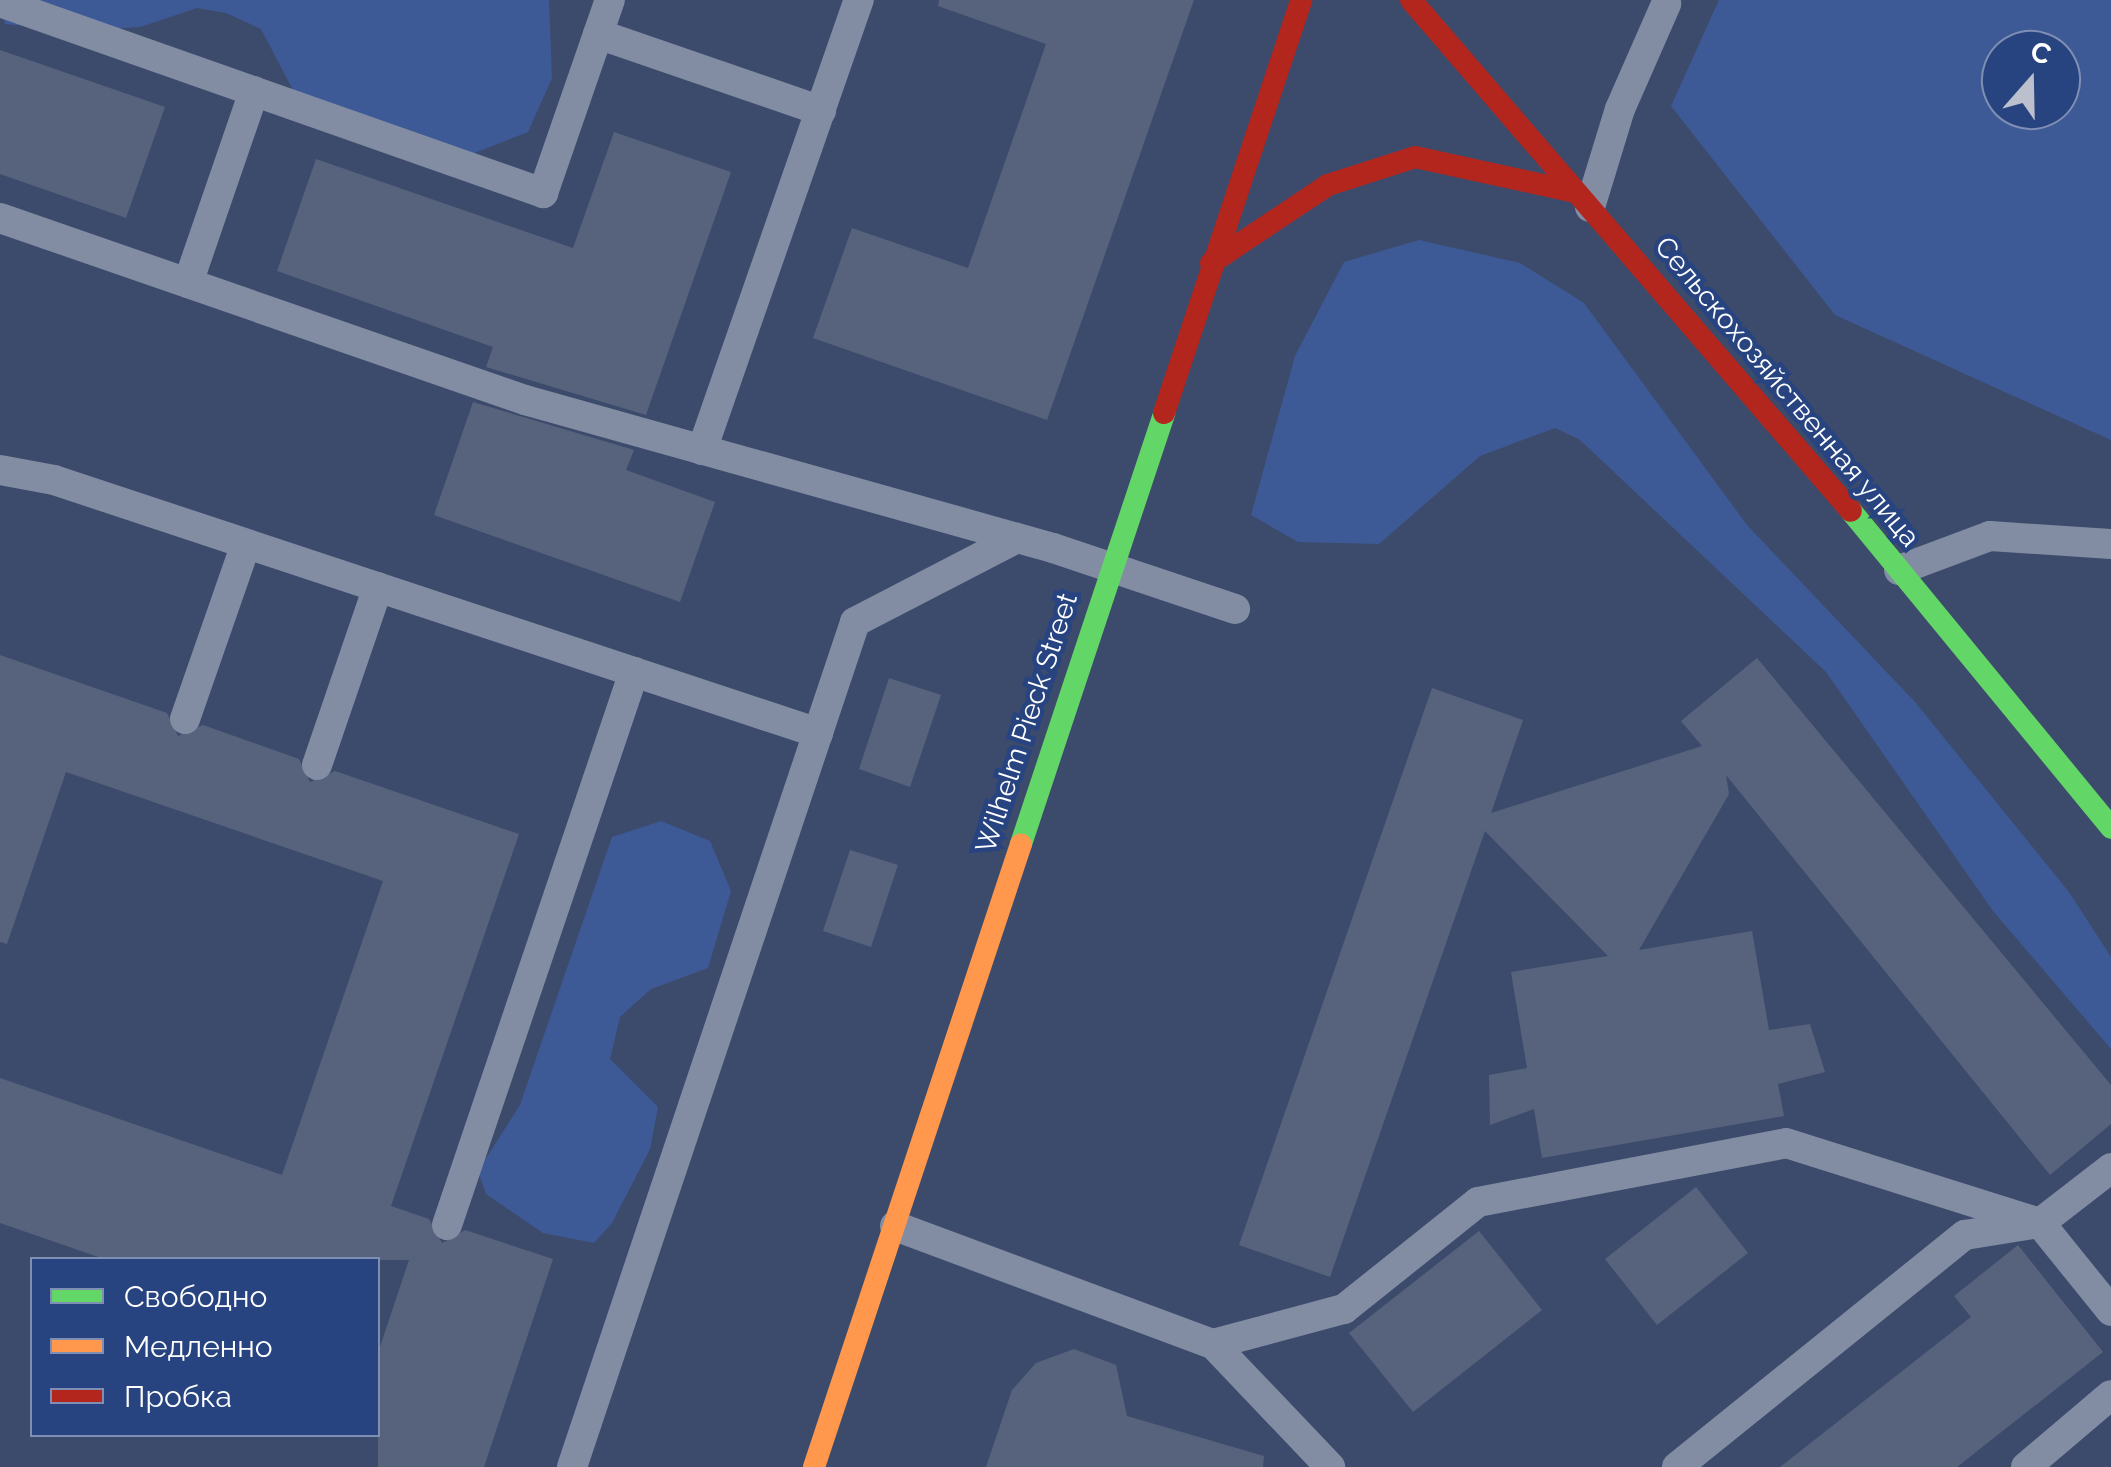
<!DOCTYPE html>
<meta charset="utf-8">
<style>
body{margin:0}
#map{position:relative;width:2111px;height:1467px;overflow:hidden;background:#3c4b6c;font-family:Raleway,sans-serif}
div>[style]{position:absolute}
.green>*{inset:0;background:#3d5a96}
.building>*{inset:0;background:#57637d}
.lane>*{height:30px;margin:-15px;padding:0 15px;transform-origin:15px;border-radius:15px;background:#828ca2}
.fast>*{height:22px;margin:-11px;padding:0 11px;transform-origin:11px;border-radius:11px;background:#63d668}
.slow>*{height:22px;margin:-11px;padding:0 11px;transform-origin:11px;border-radius:11px;background:#ff974d}
.jam>*{height:22px;margin:-11px;padding:0 11px;transform-origin:11px;border-radius:11px;background:#b3261e}
span{translate:-50% -50%;white-space:nowrap;text-align:center;line-height:1.15;-webkit-text-stroke:9px #284480;paint-order:stroke}
.street-label{font-size:28px;color:#fff}
.legend{position:absolute;left:30px;top:1257px;width:350px;height:180px;box-sizing:border-box;background:#284480;border:2px solid #7e8fb3;margin:0;padding:12px 18px;list-style:none;font-size:30px;color:#fff}
.legend li{display:flex;align-items:center;gap:20px;height:50px}
.legend b{width:50px;border:2px solid #7e8fb3}
.north{position:absolute;left:1981px;top:30px;width:100px;height:100px;box-sizing:border-box;background:#284480;border:2px solid #7e8fb3;border-radius:50%;rotate:20deg;font-size:28px;font-weight:700;line-height:40px;text-align:center;color:#fff}
.north::after{content:'';display:block;margin:auto;width:35px;height:45px;background:#bbc0cc;clip-path:polygon(50% 0,100% 100%,50% 72%,0 100%)}
</style>
<div id="map">
<div class="green">
<i style="clip-path:polygon(0 0,549px 0,552px 78px,528px 132px,472px 154px,295px 94px,261px 29px,226px 13px,197px 8px,140px 27px,83px 31px,5px 24px)"></i>
<i style="clip-path:polygon(evenodd,1719px 0,2111px 0,2111px 440px,1835px 315px,1671px 106px,1719px 0,2001px 50px,2061px 50px,2061px 110px,2001px 110px,2001px 50px)"></i>
<i style="clip-path:polygon(1419px 240px,1520px 263px,1584px 303px,1747px 525px,1915px 702px,2069px 892px,2111px 957px,2111px 1049px,1993px 911px,1826px 672px,1579px 439px,1555px 428px,1480px 456px,1379px 544px,1298px 542px,1251px 515px,1295px 356px,1344px 262px)"></i>
<i style="clip-path:polygon(661px 821px,710px 841px,731px 891px,708px 968px,651px 989px,620px 1017px,610px 1059px,658px 1107px,650px 1149px,612px 1223px,594px 1243px,543px 1233px,486px 1194px,478px 1171px,520px 1105px,612px 837px)"></i>
</div>
<div class="building">
<i style="clip-path:polygon(939px 0,1194px 0,1047px 420px,813px 338px,852px 228px,968px 268px,1046px 44px,938px 6px)"></i>
<i style="clip-path:polygon(0 50px,165px 107px,126px 218px,0 174px)"></i>
<i style="clip-path:polygon(614px 132px,731px 172px,646px 415px,486px 367px,493px 347px,277px 271px,316px 159px,573px 248px)"></i>
<i style="clip-path:polygon(473px 402px,634px 450px,626px 470px,715px 502px,680px 602px,434px 515px)"></i>
<i style="clip-path:polygon(0 655px,167px 713px,178px 736px,203px 725px,299px 759px,310px 782px,335px 771px,519px 834px,391px 1206px,429px 1219px,442px 1243px,465px 1230px,553px 1259px,484px 1467px,378px 1467px,378px 1353px,409px 1260px,107px 1260px,0 1223px,0 1078px,282px 1175px,383px 881px,66px 772px,7px 944px,0 942px)"></i>
<i style="clip-path:polygon(1757px 658px,2111px 1085px,2111px 1124px,2050px 1175px,1726px 775px,1729px 794px,1639px 950px,1752px 931px,1769px 1030px,1810px 1024px,1825px 1072px,1778px 1084px,1784px 1116px,1542px 1158px,1534px 1109px,1490px 1125px,1489px 1075px,1527px 1068px,1511px 972px,1608px 956px,1485px 831px,1330px 1277px,1239px 1245px,1432px 688px,1523px 720px,1491px 813px,1702px 746px,1681px 721px)"></i>
<i style="clip-path:polygon(889px 678px,941px 695px,910px 787px,859px 769px)"></i>
<i style="clip-path:polygon(850px 850px,898px 865px,871px 947px,823px 931px)"></i>
<i style="clip-path:polygon(1696px 1187px,1748px 1253px,1657px 1325px,1605px 1259px)"></i>
<i style="clip-path:polygon(1479px 1231px,1542px 1310px,1413px 1412px,1349px 1333px)"></i>
<i style="clip-path:polygon(2018px 1245px,2103px 1352px,1957px 1467px,1780px 1467px,1971px 1317px,1954px 1296px)"></i>
<i style="clip-path:polygon(1074px 1349px,1116px 1365px,1127px 1416px,1264px 1456px,1263px 1467px,986px 1467px,1012px 1390px,1036px 1363px)"></i>
</div>
<div class="lane">
<i style="left:0;top:2px;width:576px;rotate:19.38deg"></i>
<i style="left:543px;top:193px;width:204px;rotate:-70.9deg"></i>
<i style="left:598px;top:34px;width:236px;rotate:19deg"></i>
<i style="left:1590px;top:207px;width:102px;rotate:-73deg"></i>
<i style="left:1620px;top:109px;width:115px;rotate:-66.3deg"></i>
<i style="left:0;top:218px;width:556px;rotate:19.12deg"></i>
<i style="left:525px;top:400px;width:548px;rotate:15.66deg"></i>
<i style="left:1053px;top:548px;width:192px;rotate:18.5deg"></i>
<i style="left:188px;top:283px;width:203px;rotate:-71deg"></i>
<i style="left:702px;top:450px;width:477px;rotate:-70.8deg"></i>
<i style="left:0;top:470px;width:55px;rotate:10.5deg"></i>
<i style="left:54px;top:480px;width:805px;rotate:18.32deg"></i>
<i style="left:1899px;top:570px;width:97px;rotate:-20.5deg"></i>
<i style="left:1990px;top:536px;width:121px;rotate:3.8deg"></i>
<i style="left:185px;top:719px;width:185px;rotate:-70.8deg"></i>
<i style="left:317px;top:765px;width:188px;rotate:-71.1deg"></i>
<i style="left:2111px;top:1168px;width:90px;rotate:142.2deg"></i>
<i style="left:2040px;top:1223px;width:113px;rotate:51.1deg"></i>
<i style="left:447px;top:1225px;width:584px;rotate:-71.32deg"></i>
<i style="left:895px;top:1226px;width:339px;rotate:20.4deg"></i>
<i style="left:1213px;top:1344px;width:170px;rotate:46.4deg"></i>
<i style="left:1213px;top:1344px;width:136px;rotate:-15deg"></i>
<i style="left:1344px;top:1309px;width:171px;rotate:-38.6deg"></i>
<i style="left:1478px;top:1202px;width:314px;rotate:-10.8deg"></i>
<i style="left:1786px;top:1143px;width:266px;rotate:17.5deg"></i>
<i style="left:572px;top:1467px;width:891px;rotate:-71.48deg"></i>
<i style="left:855px;top:622px;width:182px;rotate:-27.4deg"></i>
<i style="left:1677px;top:1467px;width:370px;rotate:-38.9deg"></i>
<i style="left:1965px;top:1235px;width:68px;rotate:-9.3deg"></i>
<i style="left:2026px;top:1467px;width:111px;rotate:-40.3deg"></i>
</div>
<div class="fast">
<i style="left:1851px;top:511px;width:410px;rotate:50.6deg"></i>
<i style="left:1021px;top:844px;width:454px;rotate:-71.6deg"></i>
</div>
<div class="slow">
<i style="left:814px;top:1467px;width:656px;rotate:-71.62deg"></i>
</div>
<div class="jam">
<i style="left:1411px;top:0;width:674px;rotate:49.27deg"></i>
<i style="left:1211px;top:263px;width:141px;rotate:-33.7deg"></i>
<i style="left:1328px;top:185px;width:91px;rotate:-17.8deg"></i>
<i style="left:1415px;top:157px;width:164px;rotate:12.3deg"></i>
<i style="left:1164px;top:413px;width:435px;rotate:-71.6deg"></i>
</div>
<div class="street-label">
<span style="left:1787px;top:392px;rotate:50deg">Сельскохозяйственная улица</span>
<span style="left:1027px;top:723px;rotate:-72deg">Wilhelm Pieck Street</span>
</div>
<ul class="legend">
<li><b style="height:12px;background:#63d668"></b>Свободно</li>
<li><b style="height:12px;background:#ff974d"></b>Медленно</li>
<li><b style="height:12px;background:#b3261e"></b>Пробка</li>
</ul>
<div class="north">С</div>
</div>
